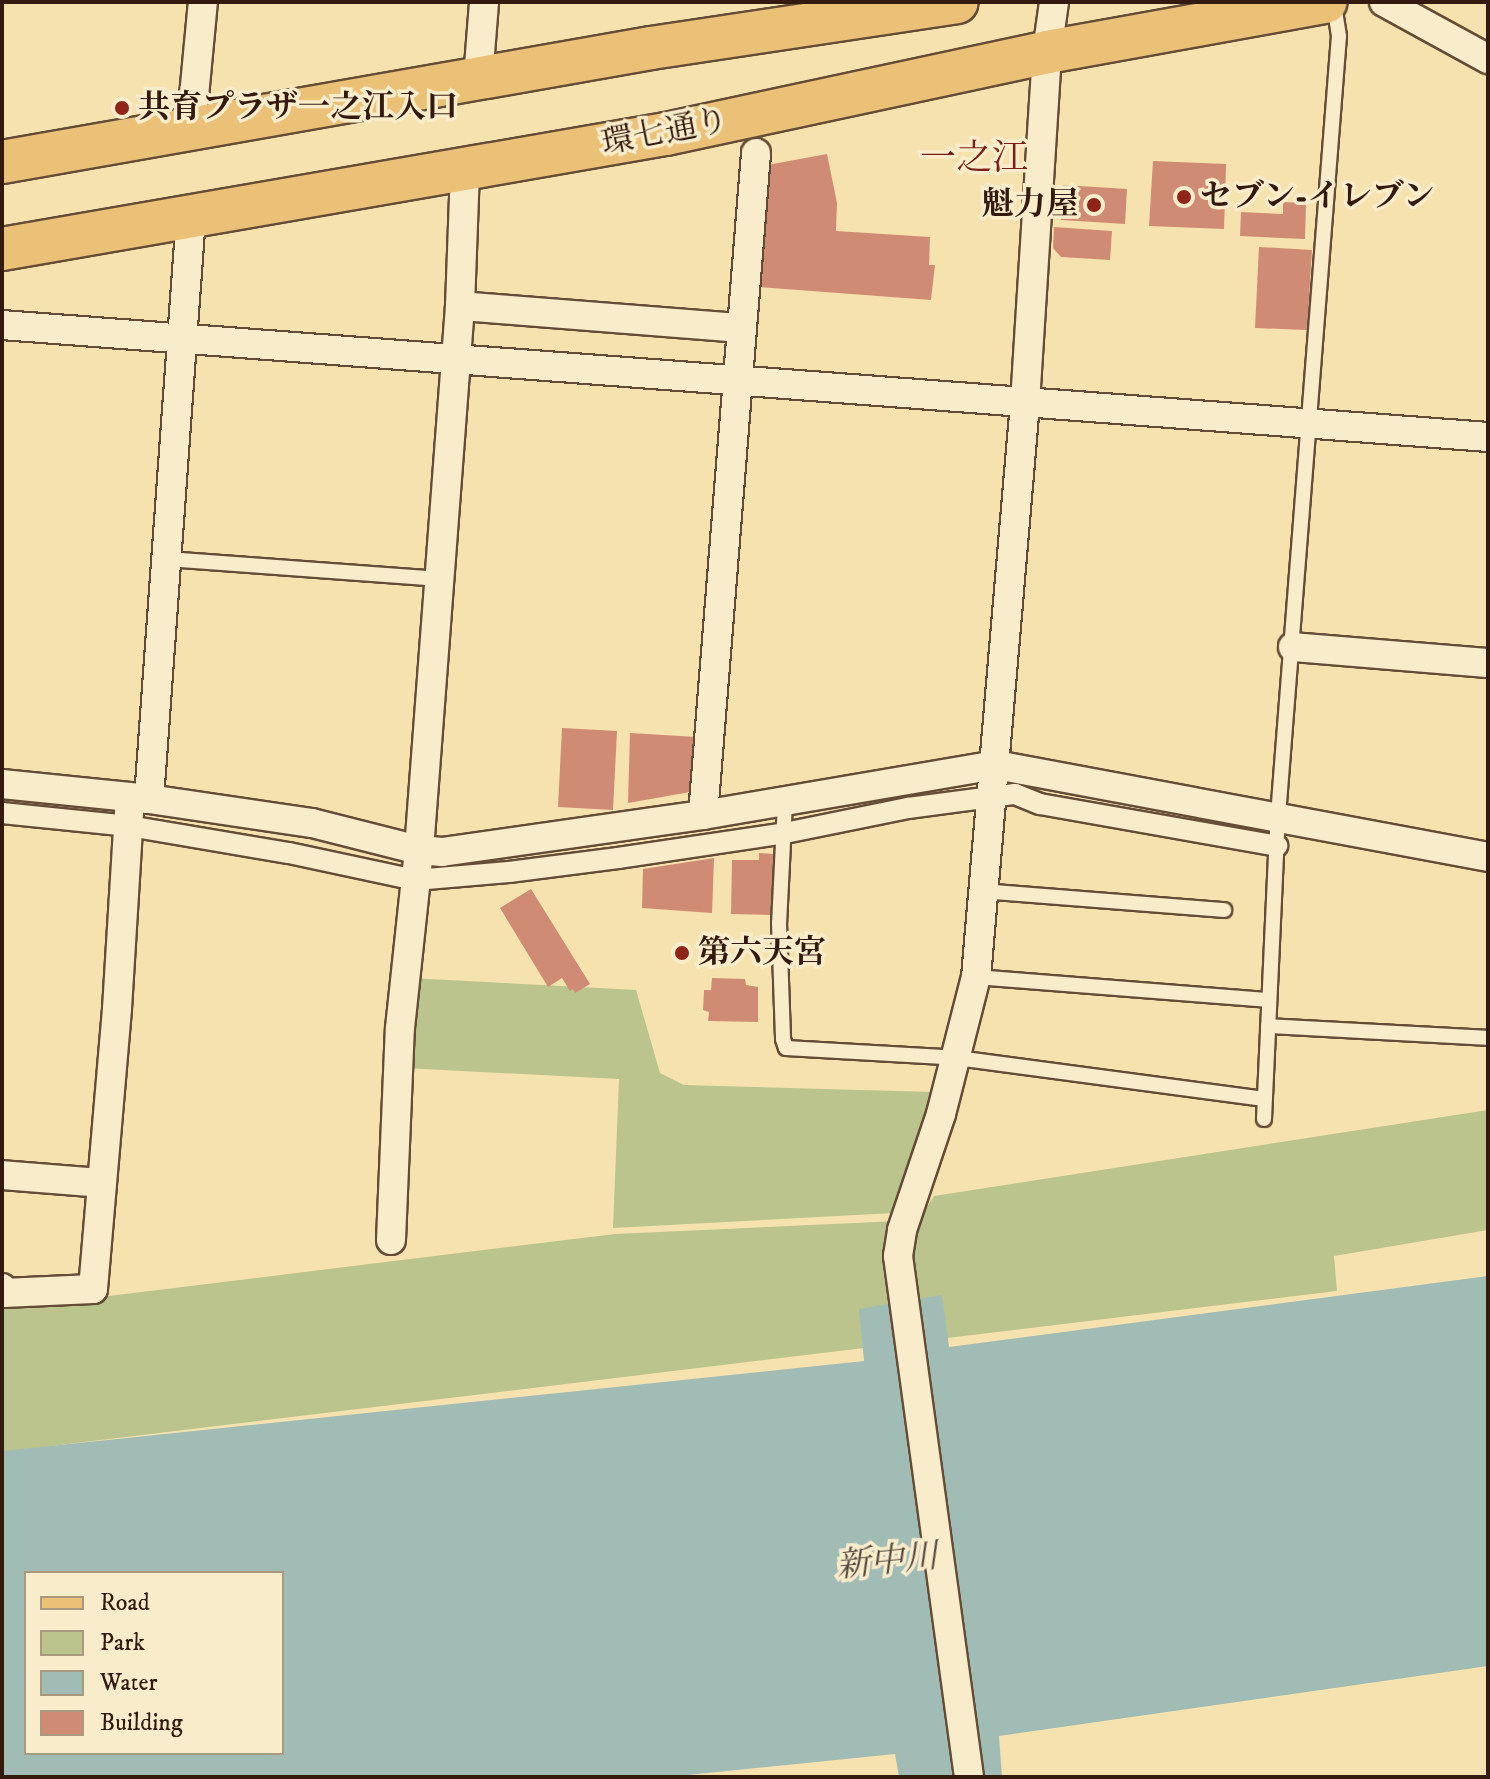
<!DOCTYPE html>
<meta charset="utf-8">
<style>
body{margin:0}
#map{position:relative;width:1490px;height:1779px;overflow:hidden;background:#f6e2af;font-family:"IM FELL DW Pica","Noto Serif JP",serif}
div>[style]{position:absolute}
.green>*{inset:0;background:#bac48c}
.water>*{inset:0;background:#a0bcb5}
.building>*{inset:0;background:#d08b75}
.roads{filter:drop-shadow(2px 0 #644c36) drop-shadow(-2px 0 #644c36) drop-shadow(0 2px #644c36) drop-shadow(0 -2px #644c36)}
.service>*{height:14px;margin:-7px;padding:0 7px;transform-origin:7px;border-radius:7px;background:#f9eccb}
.pedestrian>*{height:20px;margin:-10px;padding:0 10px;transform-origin:10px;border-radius:10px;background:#f9eccb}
.minor>*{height:28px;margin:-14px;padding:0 14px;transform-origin:14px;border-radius:14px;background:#f9eccb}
.primary>*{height:42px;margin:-21px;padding:0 21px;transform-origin:21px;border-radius:21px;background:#ebc178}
.dots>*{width:22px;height:22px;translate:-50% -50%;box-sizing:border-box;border:4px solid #f9eccb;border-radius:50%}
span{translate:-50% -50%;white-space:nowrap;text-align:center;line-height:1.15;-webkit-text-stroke:7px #f9eccb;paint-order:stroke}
.poi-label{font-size:32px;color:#341a0e;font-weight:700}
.left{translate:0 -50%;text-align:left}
.right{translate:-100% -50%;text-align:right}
.street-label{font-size:32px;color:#341a0e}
.water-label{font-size:34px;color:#544b40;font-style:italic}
.quarter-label{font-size:36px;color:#7a1f14}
.frame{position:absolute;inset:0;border:4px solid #341a0e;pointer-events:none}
.legend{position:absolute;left:24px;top:1571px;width:260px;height:184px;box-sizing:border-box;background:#f9eccb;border:2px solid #aa987f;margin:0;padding:10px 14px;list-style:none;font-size:24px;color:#341a0e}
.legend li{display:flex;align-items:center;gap:16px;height:40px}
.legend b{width:40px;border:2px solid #aa987f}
</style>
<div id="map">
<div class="green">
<i style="clip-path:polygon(410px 978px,636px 990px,660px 1073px,684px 1085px,932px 1092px,894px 1213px,613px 1228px,619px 1079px,404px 1068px)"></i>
<i style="clip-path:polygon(1488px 1110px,1488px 1230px,1334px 1256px,1337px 1291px,2px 1452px,2px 1309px,615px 1234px,919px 1220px,934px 1196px)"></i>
</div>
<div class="water">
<i style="clip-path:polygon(evenodd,1488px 1276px,1488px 1666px,999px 1736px,1002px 1777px,899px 1777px,895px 1754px,668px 1777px,2px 1777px,2px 1451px,864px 1361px,859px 1309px,942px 1295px,949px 1347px,1488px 1276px,26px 1573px,282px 1573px,282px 1753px,26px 1753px,26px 1573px)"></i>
</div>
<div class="building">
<i style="clip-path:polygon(827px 154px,837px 203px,836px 231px,930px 237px,929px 265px,935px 265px,931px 300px,758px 287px,762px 166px)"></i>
<i style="clip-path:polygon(1153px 161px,1226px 164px,1224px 229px,1149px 226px)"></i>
<i style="clip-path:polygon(1063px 185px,1127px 189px,1125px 224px,1061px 220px)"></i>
<i style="clip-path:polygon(1283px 202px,1306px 203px,1305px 239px,1240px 236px,1241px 212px,1283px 214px)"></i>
<i style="clip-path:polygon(1054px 227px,1112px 231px,1110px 260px,1061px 257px,1053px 248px)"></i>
<i style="clip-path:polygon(1259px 247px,1312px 250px,1307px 330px,1255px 328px)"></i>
<i style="clip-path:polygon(562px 728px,617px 731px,613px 810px,558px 807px)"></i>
<i style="clip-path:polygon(630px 733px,697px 737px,696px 791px,628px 803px)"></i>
<i style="clip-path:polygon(759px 853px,774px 854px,773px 915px,731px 914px,732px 860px,759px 860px)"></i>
<i style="clip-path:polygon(714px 858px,712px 913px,642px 908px,643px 869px)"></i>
<i style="clip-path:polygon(531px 889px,590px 984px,575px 993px,573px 989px,570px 991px,562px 978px,548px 987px,500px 908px)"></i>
<i style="clip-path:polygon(712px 978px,745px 979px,746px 985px,758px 987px,758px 1022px,708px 1021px,709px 1012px,703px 1010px,704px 990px,711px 990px)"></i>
</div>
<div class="roads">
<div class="service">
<i style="left:167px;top:559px;width:274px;rotate:4.2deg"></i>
<i style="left:785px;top:802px;width:121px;rotate:92.8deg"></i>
<i style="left:779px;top:923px;width:116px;rotate:88deg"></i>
<i style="left:783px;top:1039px;width:9px;rotate:72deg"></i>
<i style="left:786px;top:1048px;width:171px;rotate:3.3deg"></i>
<i style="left:957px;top:1058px;width:310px;rotate:7.6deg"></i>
<i style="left:982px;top:891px;width:243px;rotate:4.5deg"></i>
<i style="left:976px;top:977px;width:294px;rotate:4.5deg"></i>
<i style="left:1268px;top:1026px;width:220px;rotate:3.1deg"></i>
<i style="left:1264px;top:1119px;width:303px;rotate:-87.4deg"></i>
<i style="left:1278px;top:816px;width:782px;rotate:-85.53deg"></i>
<i style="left:1339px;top:36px;width:33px;rotate:-99deg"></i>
</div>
<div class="pedestrian">
<i style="left:2px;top:813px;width:128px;rotate:5.8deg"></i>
<i style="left:129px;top:826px;width:162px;rotate:9.6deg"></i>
<i style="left:289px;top:853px;width:129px;rotate:12.1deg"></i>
<i style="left:415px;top:880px;width:94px;rotate:-4.9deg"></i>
<i style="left:509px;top:872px;width:110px;rotate:-7.3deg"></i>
<i style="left:618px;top:858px;width:169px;rotate:-8.5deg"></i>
<i style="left:785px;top:833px;width:126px;rotate:-11.5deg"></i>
<i style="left:908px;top:808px;width:108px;rotate:-7.5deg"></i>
<i style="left:1015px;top:794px;width:27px;rotate:22deg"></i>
<i style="left:1040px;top:804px;width:241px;rotate:10deg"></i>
</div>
<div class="minor">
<i style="left:1384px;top:2px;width:119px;rotate:28.7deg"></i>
<i style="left:478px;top:79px;width:77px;rotate:-85.5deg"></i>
<i style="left:191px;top:128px;width:127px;rotate:-84.6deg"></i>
<i style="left:460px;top:306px;width:281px;rotate:4.5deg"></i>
<i style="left:2px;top:325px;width:1490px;rotate:4.31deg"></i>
<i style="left:1293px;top:647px;width:196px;rotate:4.7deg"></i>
<i style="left:2px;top:784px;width:148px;rotate:5.8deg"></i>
<i style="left:149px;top:799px;width:165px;rotate:8.4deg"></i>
<i style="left:312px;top:823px;width:110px;rotate:14.2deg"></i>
<i style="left:419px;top:850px;width:23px;rotate:5deg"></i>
<i style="left:442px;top:852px;width:264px;rotate:-8.1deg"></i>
<i style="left:703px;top:815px;width:297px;rotate:-9.7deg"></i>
<i style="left:996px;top:765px;width:501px;rotate:10.59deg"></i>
<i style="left:149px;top:799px;width:585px;rotate:-85.88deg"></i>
<i style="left:703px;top:815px;width:664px;rotate:-85.42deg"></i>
<i style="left:2px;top:1175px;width:100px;rotate:4.6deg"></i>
<i style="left:391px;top:1240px;width:212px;rotate:-87.6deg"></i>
<i style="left:400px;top:1028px;width:179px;rotate:-83.9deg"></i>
<i style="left:419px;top:850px;width:546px;rotate:-85.69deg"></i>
<i style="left:460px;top:306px;width:135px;rotate:-87.9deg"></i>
<i style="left:2px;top:1288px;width:5px;rotate:79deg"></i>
<i style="left:3px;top:1293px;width:90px;rotate:-2.5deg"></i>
<i style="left:93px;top:1289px;width:281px;rotate:-85.1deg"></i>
<i style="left:117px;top:1009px;width:212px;rotate:-86.5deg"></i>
<i style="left:969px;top:1777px;width:526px;rotate:-97.76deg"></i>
<i style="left:898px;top:1256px;width:26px;rotate:-81deg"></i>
<i style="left:902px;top:1230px;width:122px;rotate:-71.4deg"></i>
<i style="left:941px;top:1114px;width:141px;rotate:-75.7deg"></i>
<i style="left:976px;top:977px;width:576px;rotate:-85.12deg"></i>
<i style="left:1025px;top:403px;width:352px;rotate:-86.4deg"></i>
<i style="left:1047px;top:52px;width:50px;rotate:-82deg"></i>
</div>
<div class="primary">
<i style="left:2px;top:162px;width:659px;rotate:-9.96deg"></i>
<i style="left:651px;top:48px;width:309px;rotate:-8.5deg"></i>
<i style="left:2px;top:249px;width:674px;rotate:-9.83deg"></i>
<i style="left:666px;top:134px;width:390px;rotate:-12.1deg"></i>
<i style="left:1047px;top:52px;width:283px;rotate:-10.2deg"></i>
</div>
</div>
<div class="dots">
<i style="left:122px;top:108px;background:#8f2418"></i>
<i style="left:1184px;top:197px;background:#8f2418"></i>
<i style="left:1094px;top:205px;background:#8f2418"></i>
<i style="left:682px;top:953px;background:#8f2418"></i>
</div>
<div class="poi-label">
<span class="left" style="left:138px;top:108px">共育プラザ一之江入口</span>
<span class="left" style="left:1200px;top:197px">セブン-イレブン</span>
<span class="right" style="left:1078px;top:205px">魁力屋</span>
<span class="left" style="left:698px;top:953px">第六天宮</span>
</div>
<div class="street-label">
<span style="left:665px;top:133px;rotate:-11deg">環七通り</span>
</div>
<div class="water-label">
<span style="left:887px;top:1562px;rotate:-6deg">新中川</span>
</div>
<div class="quarter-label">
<span style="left:974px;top:159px">一之江</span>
</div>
<div class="frame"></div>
<ul class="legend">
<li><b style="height:10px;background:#ebc178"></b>Road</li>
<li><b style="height:22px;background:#bac48c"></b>Park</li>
<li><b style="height:22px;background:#a0bcb5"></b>Water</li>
<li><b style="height:22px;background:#d08b75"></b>Building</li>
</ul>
</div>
